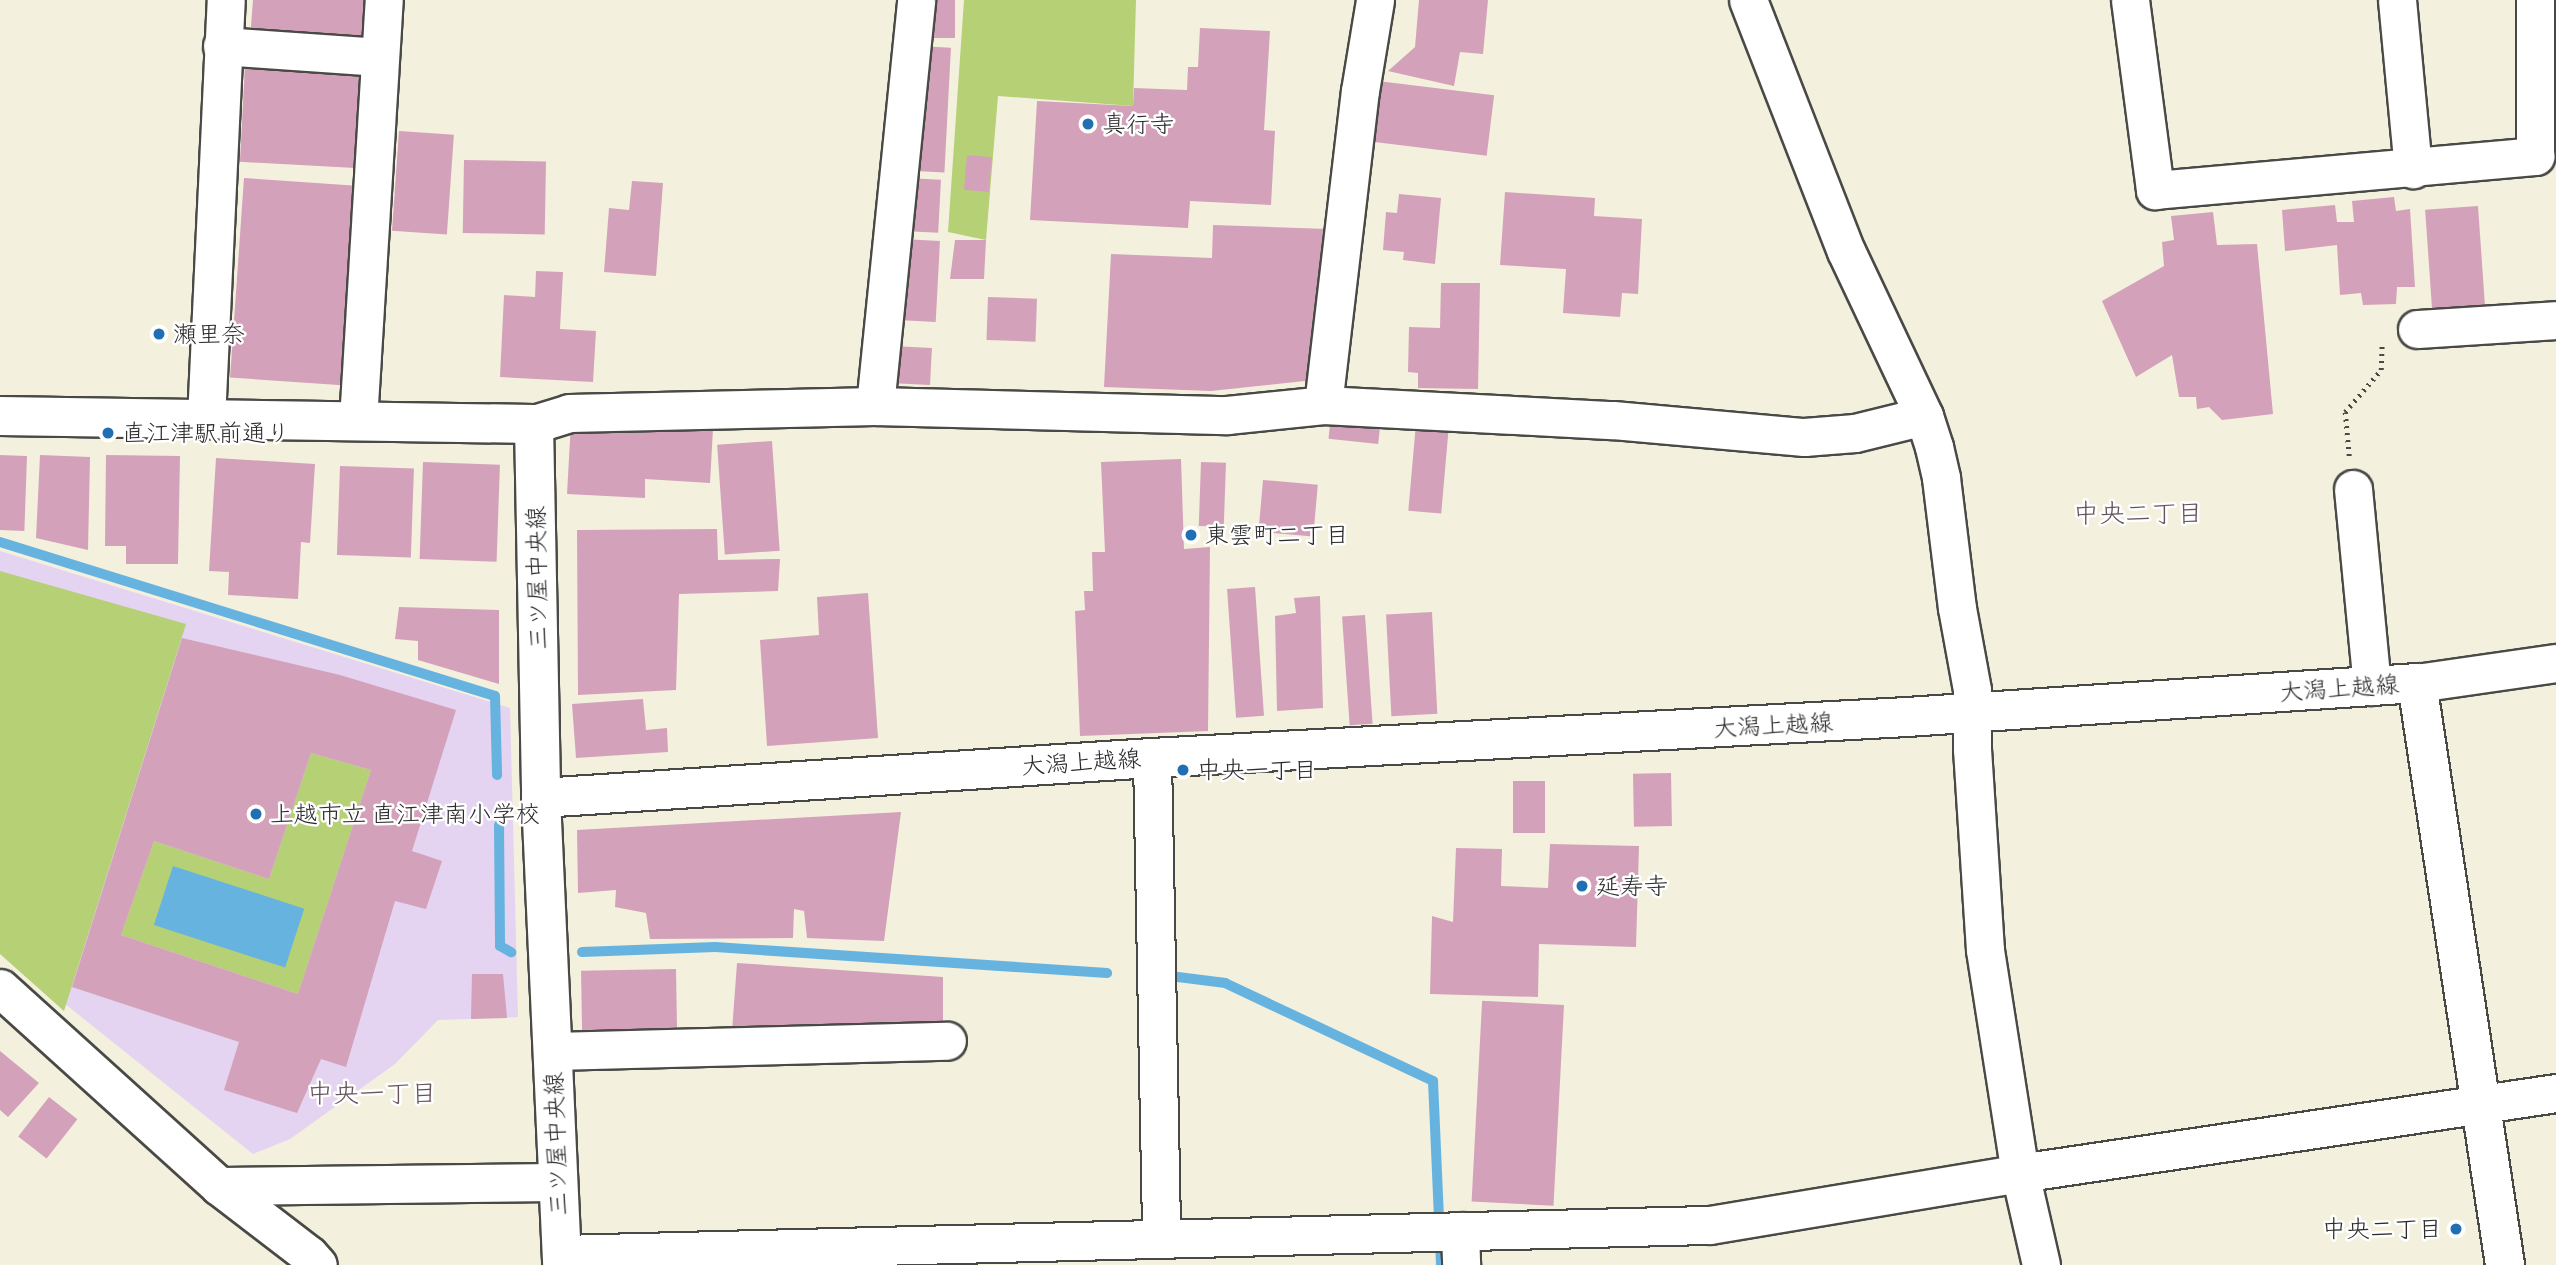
<!DOCTYPE html>
<html>
<head>
<meta charset="utf-8">
<style>
	body { margin:0 }
	#map { position:relative; width:2556px; height:1265px; overflow:hidden; background:#f3f0dd; font-family:Delius,"Klee One",sans-serif }
	div>[style] { position:absolute }
	.built>* { inset:0; background:#e4d3f1 }
	.green>* { inset:0; background:#b6d076 }
	.water>* { inset:0; background:#67b3e0; transform-origin:0 0 }
	.stream>* { height:10px; margin:-5px; padding:0 5px; transform-origin:5px; border-radius:5px; background:#67b3e0 }
	.building>* { inset:0; background:#d4a1ba; transform-origin:0 0 }
	.path>* { height:4.5px; margin-top:-2.25px; transform-origin:0; background:repeating-linear-gradient(90deg,#494946 0 2px,transparent 0 7px) }
	.roads { filter:drop-shadow(2px 0 #494946) drop-shadow(-2px 0 #494946) drop-shadow(0 2px #494946) drop-shadow(0 -2px #494946) }
	.minor>* { height:37px; margin:-18.5px; padding:0 18.5px; transform-origin:18.5px; border-radius:18.5px; background:#fff }
	.major>* { height:38px; margin:-19px; padding:0 19px; transform-origin:19px; border-radius:19px; background:#fff }
	.dots>* { width:19px; height:19px; translate:-50% -50%; box-sizing:border-box; border:4px solid #fff; border-radius:50% }
	span { translate:-50% -50%; white-space:nowrap; text-align:center; line-height:1.15; -webkit-text-stroke:5px #fff; paint-order:stroke }
	.poi-label { font-size:24px; color:#2b2b2b }
	.left { translate:0 -50%; text-align:left }
	.right { translate:-100% -50%; text-align:right }
	.street-label { font-size:24px; color:#2b2b2b }
	.neighbourhood-label { font-size:26px; color:#66545d }
</style>
</head>
<body>
<div id="map">
	<div class="built">
		<i style="clip-path:polygon(0 551px,510px 708px,518px 1017px,438px 1020px,395px 1064px,290px 1139px,253px 1154px,0 952px)"></i>
	</div>
	<div class="green">
		<i style="clip-path:polygon(964px 0,1136px 0,1133px 106px,998px 96px,986px 240px,948px 232px)"></i>
		<i style="clip-path:polygon(0 571px,186px 624px,64px 1011px,0 954px)"></i>
		<i style="clip-path:polygon(311px 753px,371px 770px,298px 994px,121px 935px,154px 841px,269px 879px)"></i>
	</div>
	<div class="water">
		<i style="left:173px;top:866px;width:138px;height:62px;rotate:18deg"></i>
	</div>
	<div class="stream">
		<i style="left:0;top:542px;width:518px;rotate:17.28deg"></i>
		<i style="left:495px;top:696px;width:79px;rotate:88.5deg"></i>
		<i style="left:499px;top:825px;width:121px;rotate:89.5deg"></i>
		<i style="left:500px;top:946px;width:13px;rotate:29deg"></i>
		<i style="left:582px;top:952px;width:133px;rotate:-2.2deg"></i>
		<i style="left:715px;top:947px;width:393px;rotate:3.8deg"></i>
		<i style="left:1162px;top:975px;width:64px;rotate:7.2deg"></i>
		<i style="left:1225px;top:983px;width:230px;rotate:25.2deg"></i>
		<i style="left:1433px;top:1081px;width:184px;rotate:87.5deg"></i>
	</div>
	<div class="building">
		<i style="clip-path:polygon(253px 0,368px 0,365px 46px,250px 39px)"></i>
		<i style="left:922px;top:0;width:33px;height:38px"></i>
		<i style="clip-path:polygon(1419px 0,1488px 0,1483px 54px,1460px 52px,1454px 86px,1388px 71px,1415px 47px)"></i>
		<i style="clip-path:polygon(1200px 28px,1270px 31px,1264px 130px,1275px 131px,1271px 205px,1190px 201px,1188px 228px,1030px 220px,1037px 101px,1133px 106px,1134px 88px,1187px 90px,1188px 67px,1198px 67px)"></i>
		<i style="left:917px;top:46px;width:34px;height:125px;rotate:3deg"></i>
		<i style="left:245px;top:65px;width:120px;height:97px;rotate:3deg"></i>
		<i style="left:1378px;top:81px;width:117px;height:61px;rotate:7deg"></i>
		<i style="left:399px;top:131px;width:55px;height:100px;rotate:4deg"></i>
		<i style="left:967px;top:155px;width:25px;height:35px;rotate:5deg"></i>
		<i style="left:464px;top:160px;width:82px;height:73px;rotate:1deg"></i>
		<i style="left:244px;top:178px;width:116px;height:200px;rotate:4deg"></i>
		<i style="left:906px;top:178px;width:35px;height:53px;rotate:3deg"></i>
		<i style="clip-path:polygon(632px 181px,663px 183px,656px 276px,604px 272px,609px 208px,629px 210px)"></i>
		<i style="clip-path:polygon(1505px 192px,1595px 198px,1594px 216px,1642px 219px,1638px 294px,1622px 293px,1620px 317px,1563px 313px,1566px 269px,1500px 265px)"></i>
		<i style="clip-path:polygon(1399px 194px,1441px 198px,1435px 264px,1403px 260px,1404px 252px,1383px 250px,1386px 212px,1397px 213px)"></i>
		<i style="clip-path:polygon(2394px 197px,2396px 211px,2410px 209px,2415px 287px,2397px 287px,2396px 304px,2363px 305px,2361px 293px,2340px 295px,2337px 245px,2285px 251px,2282px 210px,2335px 205px,2337px 222px,2354px 222px,2352px 201px)"></i>
		<i style="left:2478px;top:206px;width:99px;height:53px;rotate:86deg"></i>
		<i style="clip-path:polygon(2213px 212px,2217px 245px,2257px 244px,2273px 414px,2222px 420px,2209px 407px,2197px 409px,2196px 397px,2179px 397px,2172px 355px,2136px 377px,2102px 301px,2164px 266px,2162px 242px,2174px 240px,2171px 216px)"></i>
		<i style="clip-path:polygon(1213px 225px,1327px 229px,1314px 380px,1211px 391px,1104px 387px,1111px 254px,1212px 258px)"></i>
		<i style="left:902px;top:239px;width:38px;height:81px;rotate:3deg"></i>
		<i style="clip-path:polygon(955px 240px,986px 240px,984px 279px,950px 279px)"></i>
		<i style="clip-path:polygon(536px 271px,563px 272px,560px 329px,596px 331px,593px 382px,500px 377px,504px 295px,535px 297px)"></i>
		<i style="clip-path:polygon(1441px 283px,1480px 283px,1478px 389px,1418px 388px,1418px 373px,1408px 372px,1409px 327px,1440px 328px)"></i>
		<i style="left:988px;top:297px;width:49px;height:43px;rotate:2deg"></i>
		<i style="left:892px;top:346px;width:40px;height:37px;rotate:3deg"></i>
		<i style="left:1331px;top:415px;width:50px;height:24px;rotate:6deg"></i>
		<i style="clip-path:polygon(571px 422px,713px 429px,710px 483px,645px 479px,645px 498px,567px 494px)"></i>
		<i style="left:1416px;top:423px;width:33px;height:88px;rotate:5deg"></i>
		<i style="left:772px;top:441px;width:110px;height:55px;rotate:86deg"></i>
		<i style="left:0;top:455px;width:27px;height:75px;rotate:2deg"></i>
		<i style="clip-path:polygon(40px 455px,90px 457px,88px 550px,36px 538px)"></i>
		<i style="clip-path:polygon(106px 455px,180px 456px,178px 564px,126px 564px,126px 546px,105px 546px)"></i>
		<i style="clip-path:polygon(216px 458px,315px 464px,310px 543px,301px 542px,298px 599px,228px 595px,229px 572px,209px 571px)"></i>
		<i style="clip-path:polygon(1181px 459px,1184px 549px,1210px 547px,1208px 731px,1080px 736px,1075px 611px,1085px 610px,1084px 591px,1093px 591px,1092px 552px,1105px 552px,1101px 462px)"></i>
		<i style="left:423px;top:462px;width:77px;height:97px;rotate:2deg"></i>
		<i style="left:1201px;top:462px;width:25px;height:64px;rotate:2deg"></i>
		<i style="left:340px;top:466px;width:74px;height:89px;rotate:2deg"></i>
		<i style="left:1263px;top:480px;width:55px;height:52px;rotate:5deg"></i>
		<i style="clip-path:polygon(717px 529px,718px 560px,780px 559px,778px 591px,679px 594px,676px 690px,578px 695px,577px 530px)"></i>
		<i style="left:1255px;top:587px;width:129px;height:28px;rotate:86deg"></i>
		<i style="clip-path:polygon(868px 593px,878px 738px,767px 746px,760px 640px,819px 635px,817px 597px)"></i>
		<i style="clip-path:polygon(1320px 596px,1323px 708px,1277px 711px,1275px 616px,1296px 613px,1294px 598px)"></i>
		<i style="clip-path:polygon(399px 607px,499px 610px,499px 684px,418px 660px,418px 641px,395px 639px)"></i>
		<i style="left:1432px;top:612px;width:102px;height:46px;rotate:87deg"></i>
		<i style="left:1365px;top:615px;width:109px;height:23px;rotate:86deg"></i>
		<i style="clip-path:polygon(evenodd,182px 638px,340px 675px,456px 710px,412px 851px,442px 861px,426px 909px,395px 901px,346px 1067px,321px 1059px,297px 1113px,224px 1090px,239px 1042px,72px 987px,182px 638px,311px 753px,371px 770px,298px 994px,121px 935px,154px 841px,269px 879px,311px 753px)"></i>
		<i style="clip-path:polygon(643px 699px,646px 730px,667px 728px,668px 752px,576px 758px,572px 704px)"></i>
		<i style="left:1671px;top:773px;width:53px;height:38px;rotate:89deg"></i>
		<i style="left:1513px;top:781px;width:32px;height:52px"></i>
		<i style="clip-path:polygon(901px 812px,884px 941px,807px 938px,804px 911px,794px 909px,793px 938px,650px 939px,646px 913px,615px 907px,616px 890px,578px 893px,577px 830px)"></i>
		<i style="clip-path:polygon(1550px 844px,1639px 846px,1636px 947px,1539px 944px,1538px 997px,1430px 994px,1432px 916px,1453px 922px,1456px 848px,1502px 849px,1501px 886px,1548px 888px)"></i>
		<i style="clip-path:polygon(737px 963px,943px 977px,943px 1026px,732px 1031px)"></i>
		<i style="left:676px;top:969px;width:66px;height:95px;rotate:89deg"></i>
		<i style="clip-path:polygon(472px 974px,503px 974px,507px 1018px,471px 1019px)"></i>
		<i style="left:1564px;top:1005px;width:201px;height:82px;rotate:93deg"></i>
		<i style="clip-path:polygon(0 1051px,39px 1083px,8px 1117px,0 1110px)"></i>
		<i style="left:49px;top:1097px;width:36px;height:50px;rotate:38deg"></i>
	</div>
	<div class="path">
		<i style="left:2349px;top:456px;width:44px;rotate:-95.2deg"></i>
		<i style="left:2345px;top:412px;width:55px;rotate:-49.4deg"></i>
		<i style="left:2381px;top:370px;width:28px;rotate:-88deg"></i>
	</div>
	<div class="roads">
		<div class="minor">
			<i style="left:1748px;top:0;width:269px;rotate:68.7deg"></i>
			<i style="left:1846px;top:251px;width:183px;rotate:64.7deg"></i>
			<i style="left:1924px;top:416px;width:33px;rotate:72deg"></i>
			<i style="left:1934px;top:447px;width:32px;rotate:77deg"></i>
			<i style="left:1941px;top:478px;width:131px;rotate:83deg"></i>
			<i style="left:1957px;top:608px;width:83px;rotate:79.6deg"></i>
			<i style="left:1972px;top:690px;width:59px;rotate:90deg"></i>
			<i style="left:1972px;top:749px;width:201px;rotate:86.3deg"></i>
			<i style="left:1985px;top:950px;width:226px;rotate:81.1deg"></i>
			<i style="left:2020px;top:1173px;width:94px;rotate:77.1deg"></i>
			<i style="left:2130px;top:0;width:192px;rotate:82.5deg"></i>
			<i style="left:2155px;top:190px;width:382px;rotate:-5.1deg"></i>
			<i style="left:2535px;top:156px;width:156px;rotate:-90deg"></i>
			<i style="left:2397px;top:0;width:170px;rotate:84.6deg"></i>
			<i style="left:222px;top:46px;width:158px;rotate:4deg"></i>
			<i style="left:2417px;top:329px;width:139px;rotate:-3.7deg"></i>
			<i style="left:1323px;top:405px;width:316px;rotate:-83.3deg"></i>
			<i style="left:1360px;top:91px;width:92px;rotate:-80.6deg"></i>
			<i style="left:875px;top:406px;width:408px;rotate:-84.2deg"></i>
			<i style="left:206px;top:419px;width:419px;rotate:-87.3deg"></i>
			<i style="left:358px;top:421px;width:422px;rotate:-86.5deg"></i>
			<i style="left:534px;top:424px;width:37px;rotate:-17deg"></i>
			<i style="left:569px;top:413px;width:306px;rotate:-1.3deg"></i>
			<i style="left:875px;top:406px;width:352px;rotate:1.5deg"></i>
			<i style="left:1227px;top:415px;width:97px;rotate:-5.9deg"></i>
			<i style="left:1323px;top:405px;width:290px;rotate:3deg"></i>
			<i style="left:1613px;top:420px;width:192px;rotate:5.1deg"></i>
			<i style="left:1804px;top:437px;width:51px;rotate:-4.5deg"></i>
			<i style="left:1855px;top:433px;width:71px;rotate:-13.8deg"></i>
			<i style="left:2353px;top:489px;width:198px;rotate:84.5deg"></i>
			<i style="left:2417px;top:683px;width:140px;rotate:-8.2deg"></i>
			<i style="left:1152px;top:758px;width:481px;rotate:88.9deg"></i>
			<i style="left:0;top:988px;width:295px;rotate:42.1deg"></i>
			<i style="left:219px;top:1186px;width:113px;rotate:37.5deg"></i>
			<i style="left:309px;top:1255px;width:13px;rotate:48deg"></i>
			<i style="left:553px;top:1051px;width:394px;rotate:-1.5deg"></i>
			<i style="left:219px;top:1186px;width:337px;rotate:-0.7deg"></i>
			<i style="left:1460px;top:1231px;width:34px;rotate:88deg"></i>
			<i style="left:561px;top:1254px;width:1149px;rotate:-1.45deg"></i>
			<i style="left:1710px;top:1225px;width:314px;rotate:-9.5deg"></i>
			<i style="left:2020px;top:1173px;width:542px;rotate:-8.49deg"></i>
		</div>
		<div class="major">
			<i style="left:0;top:416px;width:534px;rotate:0.86deg"></i>
			<i style="left:534px;top:424px;width:374px;rotate:88.9deg"></i>
			<i style="left:541px;top:798px;width:467px;rotate:87.4deg"></i>
			<i style="left:541px;top:798px;width:612px;rotate:-3.75deg"></i>
			<i style="left:1152px;top:758px;width:756px;rotate:-3.11deg"></i>
			<i style="left:1907px;top:717px;width:511px;rotate:-3.81deg"></i>
			<i style="left:2417px;top:683px;width:589px;rotate:81.4deg"></i>
		</div>
	</div>
	<div class="dots">
		<i style="left:1088px;top:124px;background:#1f6fb2"></i>
		<i style="left:159px;top:334px;background:#1f6fb2"></i>
		<i style="left:108px;top:433px;background:#1f6fb2"></i>
		<i style="left:1191px;top:535px;background:#1f6fb2"></i>
		<i style="left:1183px;top:770px;background:#1f6fb2"></i>
		<i style="left:256px;top:814px;background:#1f6fb2"></i>
		<i style="left:1582px;top:886px;background:#1f6fb2"></i>
		<i style="left:2456px;top:1229px;background:#1f6fb2"></i>
	</div>
	<div class="poi-label">
		<span class="left" style="left:1102px;top:124px">真行寺</span>
		<span class="left" style="left:173px;top:334px">瀬里奈</span>
		<span class="left" style="left:122px;top:433px">直江津駅前通り</span>
		<span class="left" style="left:1205px;top:535px">東雲町二丁目</span>
		<span class="left" style="left:1197px;top:770px">中央一丁目</span>
		<span class="left" style="left:270px;top:814px">上越市立 直江津南小学校</span>
		<span class="left" style="left:1596px;top:886px">延寿寺</span>
		<span class="right" style="left:2442px;top:1229px">中央二丁目</span>
	</div>
	<div class="street-label">
		<span style="left:537px;top:578px;rotate:-91deg">三ツ屋中央線</span>
		<span style="left:2339px;top:688px;rotate:-4deg">大潟上越線</span>
		<span style="left:1773px;top:725px;rotate:-3deg">大潟上越線</span>
		<span style="left:1081px;top:762px;rotate:-4deg">大潟上越線</span>
		<span style="left:556px;top:1144px;rotate:-92deg">三ツ屋中央線</span>
	</div>
	<div class="neighbourhood-label">
		<span style="left:2138px;top:513px">中央二丁目</span>
		<span style="left:372px;top:1093px">中央一丁目</span>
	</div>
</div>
</body>
</html>
